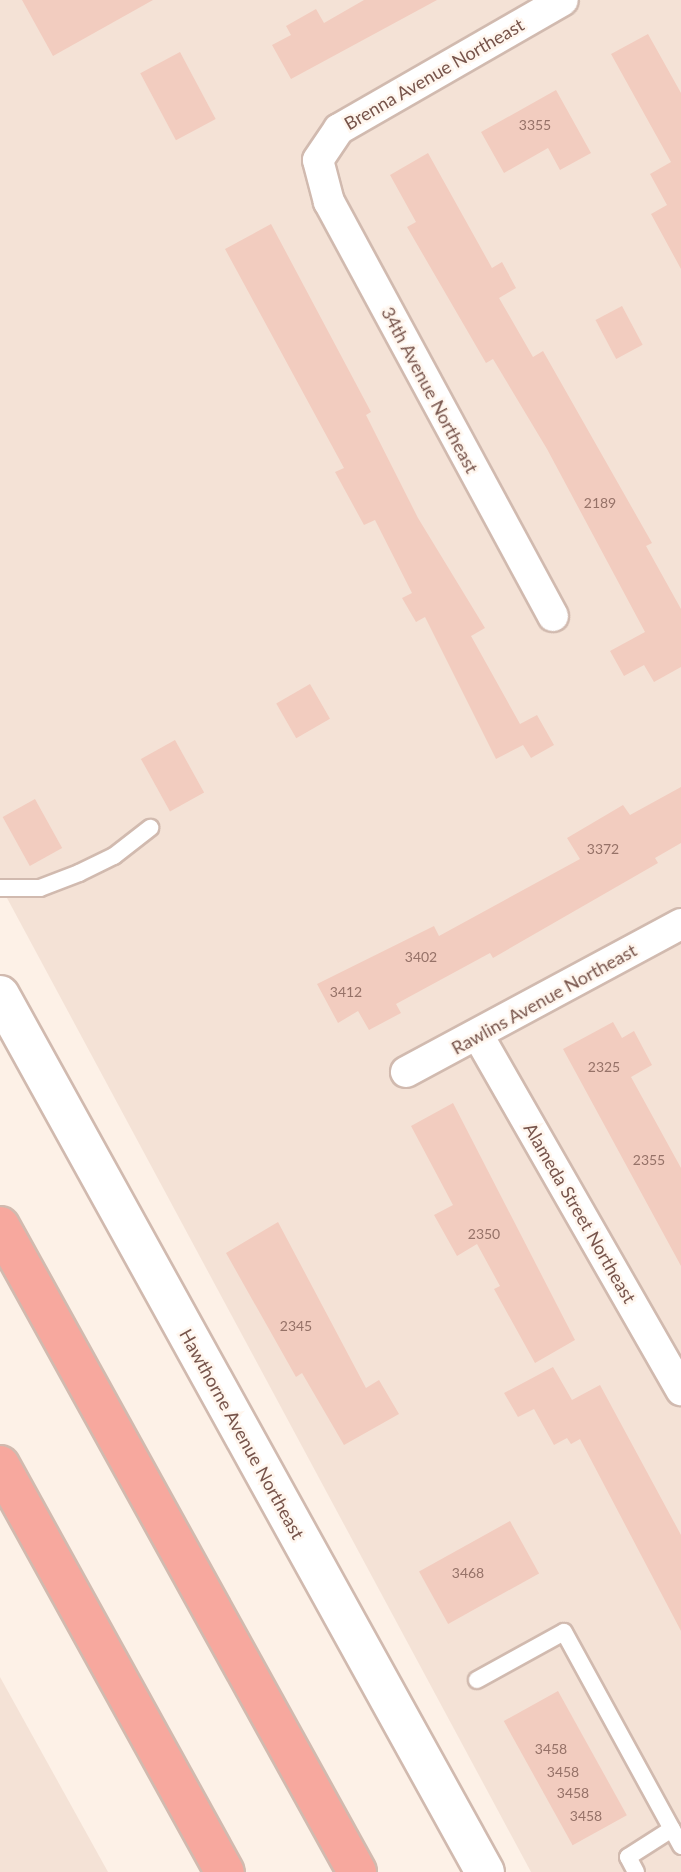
<!DOCTYPE html>
<html>
<head>
<meta charset="utf-8">
<style>
	body { margin:0 }
	#map { position:relative; width:681px; height:1872px; overflow:hidden; background:#fdf1e7; font-family:Lato,sans-serif }
	div>[style] { position:absolute }
	.residential>* { inset:0; background:#f4e2d6 }
	.building>* { inset:0; background:#f2ccbf; transform-origin:0 0 }
	.roads { filter:drop-shadow(2px 0 #d1baaf) drop-shadow(-2px 0 #d1baaf) drop-shadow(0 2px #d1baaf) drop-shadow(0 -2px #d1baaf) }
	.lane>* { height:16px; margin:-8px; padding:0 8px; transform-origin:8px; border-radius:8px; background:#fff }
	.street>* { height:30px; margin:-15px; padding:0 15px; transform-origin:15px; border-radius:15px; background:#fff }
	.secondary>* { height:38px; margin:-19px; padding:0 19px; transform-origin:19px; border-radius:19px; background:#fff }
	.highway>* { height:38px; margin:-19px; padding:0 19px; transform-origin:19px; border-radius:19px; background:#f7a89e }
	span { translate:-50% -50%; white-space:nowrap; text-align:center; line-height:1.15; -webkit-text-stroke:5px #fff6ee; paint-order:stroke }
	.number-label { font-size:14px; color:#967268 }
	.number-label span { -webkit-text-stroke-width:0 }
	.street-label { font-size:18px; color:#77544b }
</style>
</head>
<body>
<div id="map">
	<div class="residential">
		<i style="clip-path:polygon(0 0,681px 0,681px 1872px,531px 1872px,0 885px)"></i>
		<i style="clip-path:polygon(0 1677px,108px 1872px,0 1872px)"></i>
	</div>
	<div class="building">
		<i style="clip-path:polygon(22px 0,153px 0,53px 56px)"></i>
		<i style="clip-path:polygon(364px 0,437px 0,291px 79px,272px 45px,291px 35px,286px 26px,316px 9px,324px 23px)"></i>
		<i style="clip-path:polygon(648px 34px,681px 93px,681px 269px,651px 214px,667px 205px,650px 174px,671px 162px,611px 54px)"></i>
		<i style="left:180px;top:52px;width:76px;height:45px;rotate:62deg"></i>
		<i style="clip-path:polygon(556px 90px,591px 153px,560px 170px,548px 148px,504px 173px,481px 132px)"></i>
		<i style="clip-path:polygon(428px 153px,492px 268px,502px 262px,516px 288px,499px 298px,533px 357px,543px 351px,652px 543px,646px 546px,681px 609px,681px 667px,654px 682px,644px 665px,624px 676px,610px 651px,645px 632px,547px 449px,493px 359px,486px 363px,407px 227px,416px 222px,390px 175px)"></i>
		<i style="clip-path:polygon(271px 224px,371px 412px,366px 415px,418px 518px,485px 628px,471px 636px,520px 724px,537px 715px,554px 745px,531px 758px,523px 745px,496px 759px,425px 617px,416px 622px,402px 598px,412px 593px,375px 520px,364px 525px,335px 472px,344px 468px,225px 249px)"></i>
		<i style="left:622px;top:306px;width:44px;height:30px;rotate:62deg"></i>
		<i style="left:310px;top:684px;width:40px;height:39px;rotate:60deg"></i>
		<i style="left:175px;top:740px;width:60px;height:39px;rotate:61deg"></i>
		<i style="clip-path:polygon(681px 787px,681px 843px,655px 858px,658px 863px,493px 958px,490px 953px,396px 1004px,401px 1013px,369px 1030px,358px 1011px,338px 1023px,317px 984px,434px 926px,439px 936px,580px 859px,567px 838px,623px 805px,630px 815px)"></i>
		<i style="left:35px;top:799px;width:56px;height:37px;rotate:61deg"></i>
		<i style="clip-path:polygon(613px 1022px,622px 1038px,634px 1031px,652px 1065px,631px 1077px,681px 1168px,681px 1266px,563px 1049px)"></i>
		<i style="clip-path:polygon(453px 1103px,575px 1340px,535px 1363px,494px 1289px,500px 1286px,477px 1244px,457px 1256px,434px 1215px,453px 1205px,411px 1126px)"></i>
		<i style="clip-path:polygon(278px 1222px,366px 1388px,379px 1380px,399px 1414px,344px 1445px,302px 1373px,296px 1377px,226px 1253px)"></i>
		<i style="clip-path:polygon(553px 1367px,572px 1400px,600px 1385px,681px 1535px,681px 1631px,580px 1439px,571px 1444px,567px 1438px,554px 1445px,534px 1409px,518px 1417px,504px 1393px)"></i>
		<i style="left:510px;top:1521px;width:60px;height:104px;rotate:61deg"></i>
		<i style="left:558px;top:1691px;width:142px;height:62px;rotate:61deg"></i>
	</div>
	<div class="roads">
		<div class="lane">
			<i style="left:0;top:888px;width:40px"></i>
			<i style="left:40px;top:888px;width:42px;rotate:-21deg"></i>
			<i style="left:79px;top:873px;width:39px;rotate:-26deg"></i>
			<i style="left:114px;top:856px;width:46px;rotate:-37.9deg"></i>
			<i style="left:477px;top:1680px;width:99px;rotate:-28.9deg"></i>
			<i style="left:564px;top:1632px;width:244px;rotate:61.3deg"></i>
			<i style="left:636px;top:1872px;width:17px;rotate:-118deg"></i>
			<i style="left:628px;top:1857px;width:52px;rotate:-32.5deg"></i>
		</div>
		<div class="street">
			<i style="left:553px;top:616px;width:471px;rotate:-118.4deg"></i>
			<i style="left:329px;top:202px;width:43px;rotate:-104.7deg"></i>
			<i style="left:318px;top:160px;width:37px;rotate:-56deg"></i>
			<i style="left:339px;top:129px;width:258px;rotate:-29.9deg"></i>
			<i style="left:479px;top:1037px;width:407px;rotate:60.2deg"></i>
			<i style="left:406px;top:1072px;width:312px;rotate:-28.3deg"></i>
		</div>
		<div class="secondary">
			<i style="left:0;top:995px;width:1002px;rotate:61.06deg"></i>
		</div>
		<div class="highway">
			<i style="left:0;top:1226px;width:738px;rotate:61.07deg"></i>
			<i style="left:0;top:1465px;width:465px;rotate:61.1deg"></i>
		</div>
	</div>
	<div class="number-label">
		<span style="left:535px;top:125px">3355</span>
		<span style="left:600px;top:503px">2189</span>
		<span style="left:603px;top:849px">3372</span>
		<span style="left:421px;top:957px">3402</span>
		<span style="left:346px;top:992px">3412</span>
		<span style="left:604px;top:1067px">2325</span>
		<span style="left:649px;top:1160px">2355</span>
		<span style="left:484px;top:1234px">2350</span>
		<span style="left:296px;top:1326px">2345</span>
		<span style="left:468px;top:1573px">3468</span>
		<span style="left:551px;top:1749px">3458</span>
		<span style="left:563px;top:1772px">3458</span>
		<span style="left:573px;top:1793px">3458</span>
		<span style="left:586px;top:1816px">3458</span>
	</div>
	<div class="street-label">
		<span style="left:434px;top:74px;rotate:-30deg">Brenna Avenue Northeast</span>
		<span style="left:430px;top:390px;rotate:62deg">34th Avenue Northeast</span>
		<span style="left:544px;top:999px;rotate:-29deg">Rawlins Avenue Northeast</span>
		<span style="left:580px;top:1213px;rotate:60deg">Alameda Street Northeast</span>
		<span style="left:242px;top:1434px;rotate:61deg">Hawthorne Avenue Northeast</span>
	</div>
</div>
</body>
</html>
